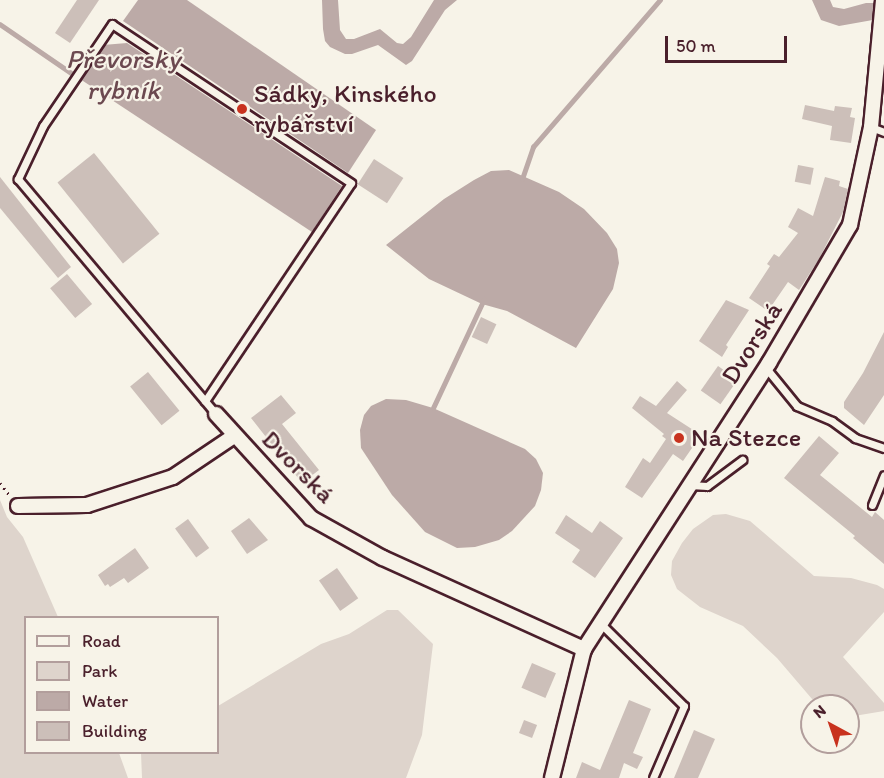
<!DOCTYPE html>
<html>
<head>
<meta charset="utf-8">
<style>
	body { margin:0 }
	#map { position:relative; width:884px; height:778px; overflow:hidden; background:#f7f3e8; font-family:Itim,sans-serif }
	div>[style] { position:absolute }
	.green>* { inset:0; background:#ded4cc }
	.water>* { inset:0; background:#bcaaa7 }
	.stream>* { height:4.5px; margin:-2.25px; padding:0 2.25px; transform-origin:2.25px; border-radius:2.25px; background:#bcaaa7 }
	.building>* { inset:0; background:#ccbfb9; transform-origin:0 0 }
	.path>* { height:3px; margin-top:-1.5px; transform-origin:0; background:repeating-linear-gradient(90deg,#4a1f2b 0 1.5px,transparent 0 6px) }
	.roads { filter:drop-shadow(2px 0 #4a1f2b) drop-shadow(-2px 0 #4a1f2b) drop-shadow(0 2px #4a1f2b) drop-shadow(0 -2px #4a1f2b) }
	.lane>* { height:7px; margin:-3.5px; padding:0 3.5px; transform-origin:3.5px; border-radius:3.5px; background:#f7f3e8 }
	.street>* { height:14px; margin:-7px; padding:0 7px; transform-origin:7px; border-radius:7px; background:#f7f3e8 }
	.dots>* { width:16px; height:16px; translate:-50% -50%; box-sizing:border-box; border:3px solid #f7f3e8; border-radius:50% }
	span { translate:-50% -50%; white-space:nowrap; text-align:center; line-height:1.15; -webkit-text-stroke:4.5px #f7f3e8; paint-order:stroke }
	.poi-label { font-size:26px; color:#4a1f2b }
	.left { translate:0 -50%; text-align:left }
	.street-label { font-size:26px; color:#4a1f2b }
	.water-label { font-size:27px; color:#6c4950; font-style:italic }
	.legend { position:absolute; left:24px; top:616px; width:195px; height:138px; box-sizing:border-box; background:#f7f3e8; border:2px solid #b29e9c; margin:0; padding:8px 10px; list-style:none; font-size:18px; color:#4a1f2b }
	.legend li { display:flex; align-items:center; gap:12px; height:30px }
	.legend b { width:30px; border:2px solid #b29e9c }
	.north { position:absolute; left:800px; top:694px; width:60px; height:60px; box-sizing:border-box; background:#f7f3e8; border:2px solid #b29e9c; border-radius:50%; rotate:320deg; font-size:16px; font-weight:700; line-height:24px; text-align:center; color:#4a1f2b }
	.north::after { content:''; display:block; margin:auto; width:21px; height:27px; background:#c8321e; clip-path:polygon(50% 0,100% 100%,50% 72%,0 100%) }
	.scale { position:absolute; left:665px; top:36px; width:122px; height:27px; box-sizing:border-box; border:3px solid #4a1f2b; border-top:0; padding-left:8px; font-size:18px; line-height:21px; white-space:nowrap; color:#4a1f2b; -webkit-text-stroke:4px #f7f3e8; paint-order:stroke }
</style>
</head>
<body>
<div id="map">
	<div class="green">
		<i style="clip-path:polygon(0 500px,7px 517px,23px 537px,58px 617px,26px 618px,26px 752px,119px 753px,128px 778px,0 778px)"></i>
		<i style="clip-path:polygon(726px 514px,750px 521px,814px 576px,851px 578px,877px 585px,884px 589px,884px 612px,843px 657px,884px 703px,884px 711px,848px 717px,848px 706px,818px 706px,777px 658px,743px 626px,700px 607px,677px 589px,671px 575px,672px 561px,682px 543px,693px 529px,713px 515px)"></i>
		<i style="clip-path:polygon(387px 610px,398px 610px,433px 644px,422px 735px,406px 778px,142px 778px,141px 753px,218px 752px,218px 706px,321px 644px,349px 634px)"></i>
	</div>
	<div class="water">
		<i style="clip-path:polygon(138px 0,187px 0,376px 130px,348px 173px,123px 21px)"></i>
		<i style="clip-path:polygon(322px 0,338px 0,340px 30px,346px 39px,354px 39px,380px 29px,397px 43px,403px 44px,411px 37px,434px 0,457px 0,445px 10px,412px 61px,406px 65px,378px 45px,352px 54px,345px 54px,330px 47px,325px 41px,323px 29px)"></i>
		<i style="clip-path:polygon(812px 0,830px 0,833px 7px,844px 9px,866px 3px,884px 3px,884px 18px,839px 26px,821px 20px)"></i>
		<i style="clip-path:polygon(127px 43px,342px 186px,312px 232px,80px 79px,103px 45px)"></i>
		<i style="clip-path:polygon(509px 170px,559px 192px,584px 209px,607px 233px,617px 249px,619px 263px,613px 289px,576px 348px,507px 311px,482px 304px,429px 279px,386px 245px,444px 199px,474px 180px,491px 171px)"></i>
		<i style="clip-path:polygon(386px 399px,406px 400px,433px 408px,525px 449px,536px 459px,543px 473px,541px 490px,535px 506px,512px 531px,499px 540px,475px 547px,457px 548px,425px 532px,392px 495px,361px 448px,360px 430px,364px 415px,371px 406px)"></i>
	</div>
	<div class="stream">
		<i style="left:0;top:24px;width:97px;rotate:34.5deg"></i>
		<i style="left:522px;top:179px;width:34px;rotate:-71deg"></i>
		<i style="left:533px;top:147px;width:194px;rotate:-49.2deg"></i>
		<i style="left:433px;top:408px;width:120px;rotate:-64.9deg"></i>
	</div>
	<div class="building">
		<i style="clip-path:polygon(77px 0,99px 0,70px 43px,55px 33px)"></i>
		<i style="clip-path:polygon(805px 105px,834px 111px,835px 106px,852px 108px,850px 117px,855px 118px,851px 143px,830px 140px,832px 126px,802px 119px)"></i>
		<i style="left:94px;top:153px;width:104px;height:47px;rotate:51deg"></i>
		<i style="left:374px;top:159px;width:35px;height:30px;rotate:33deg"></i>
		<i style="left:798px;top:165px;width:16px;height:17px;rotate:11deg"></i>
		<i style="clip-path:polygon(0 177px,71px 267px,58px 278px,0 208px)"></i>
		<i style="clip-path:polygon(825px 177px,840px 181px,839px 186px,848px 189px,843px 212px,819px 259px,799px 290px,788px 282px,768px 311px,749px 298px,770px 266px,767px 264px,774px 254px,779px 257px,798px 233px,788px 227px,798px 208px,813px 216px)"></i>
		<i style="left:67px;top:274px;width:39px;height:22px;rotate:50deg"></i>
		<i style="clip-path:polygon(726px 300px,749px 310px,726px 345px,728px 347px,722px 357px,699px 341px)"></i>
		<i style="left:481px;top:317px;width:17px;height:22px;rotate:25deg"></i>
		<i style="clip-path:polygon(884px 332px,884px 395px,864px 425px,844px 408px,844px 402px,863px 373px)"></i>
		<i style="left:718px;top:366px;width:24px;height:30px;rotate:35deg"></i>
		<i style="left:148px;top:372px;width:50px;height:23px;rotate:51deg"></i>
		<i style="clip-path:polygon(677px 381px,687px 390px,667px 413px,701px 435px,683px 461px,673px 454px,642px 498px,625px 487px,643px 458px,650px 463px,666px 439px,662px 436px,664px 434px,632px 408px,640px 396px,656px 406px)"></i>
		<i style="clip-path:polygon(281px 395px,296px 413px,282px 424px,319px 470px,302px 483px,251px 418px)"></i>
		<i style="clip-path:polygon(819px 436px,839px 453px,820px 475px,872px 517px,875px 512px,884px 520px,884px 564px,853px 538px,855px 536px,784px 478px)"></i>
		<i style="clip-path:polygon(566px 515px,592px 533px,600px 521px,623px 538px,595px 578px,572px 562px,580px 550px,555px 533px)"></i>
		<i style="clip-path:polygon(249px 518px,268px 540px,247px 554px,231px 531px)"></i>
		<i style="left:188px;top:519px;width:36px;height:16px;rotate:54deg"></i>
		<i style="clip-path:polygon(135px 548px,149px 568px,128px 583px,124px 578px,110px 587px,108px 584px,105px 586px,98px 575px)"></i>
		<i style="left:337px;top:568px;width:37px;height:22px;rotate:55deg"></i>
		<i style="left:532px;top:663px;width:26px;height:27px;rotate:23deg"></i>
		<i style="clip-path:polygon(629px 700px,651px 709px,633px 753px,643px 757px,637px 769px,624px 763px,619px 778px,576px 778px,582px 762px,600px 770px)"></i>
		<i style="left:524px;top:720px;width:14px;height:14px;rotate:21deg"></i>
		<i style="clip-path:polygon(694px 730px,715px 739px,698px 778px,674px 778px)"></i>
	</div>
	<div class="path">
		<i style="left:0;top:483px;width:16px;rotate:52deg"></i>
	</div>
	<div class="roads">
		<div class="lane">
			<i style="left:871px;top:127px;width:14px;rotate:21deg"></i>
			<i style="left:766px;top:368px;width:49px;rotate:50.8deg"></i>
			<i style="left:797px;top:406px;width:38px;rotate:23deg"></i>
			<i style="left:832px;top:421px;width:29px;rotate:36deg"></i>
			<i style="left:855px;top:438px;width:31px;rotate:19deg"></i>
			<i style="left:205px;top:401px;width:262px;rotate:-56.2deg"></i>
			<i style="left:351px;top:183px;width:287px;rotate:-146.4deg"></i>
			<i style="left:112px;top:24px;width:123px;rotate:124.1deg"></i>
			<i style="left:43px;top:126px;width:59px;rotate:115.3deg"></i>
			<i style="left:18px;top:179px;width:307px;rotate:49.9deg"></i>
			<i style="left:690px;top:485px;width:17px;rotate:3deg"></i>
			<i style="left:707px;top:486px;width:44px;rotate:-36.6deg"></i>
			<i style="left:872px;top:505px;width:32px;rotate:-68deg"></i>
			<i style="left:600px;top:623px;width:118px;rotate:44.7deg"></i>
			<i style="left:684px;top:706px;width:78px;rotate:113.3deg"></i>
		</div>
		<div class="street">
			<i style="left:216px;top:414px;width:141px;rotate:47.6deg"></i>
			<i style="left:311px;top:518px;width:82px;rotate:29.1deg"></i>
			<i style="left:383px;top:558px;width:221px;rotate:24.4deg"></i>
			<i style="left:18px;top:506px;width:69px;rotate:-0.8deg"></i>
			<i style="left:87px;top:505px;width:90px;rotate:-18deg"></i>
			<i style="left:173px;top:477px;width:73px;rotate:-33.9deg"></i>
			<i style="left:552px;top:778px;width:133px;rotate:-76.1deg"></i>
			<i style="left:584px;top:649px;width:341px;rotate:-57.1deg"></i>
			<i style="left:769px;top:363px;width:160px;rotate:-59.6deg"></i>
			<i style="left:850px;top:225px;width:100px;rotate:-77.9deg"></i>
			<i style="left:871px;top:127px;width:128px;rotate:-84.6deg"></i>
		</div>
	</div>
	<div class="dots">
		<i style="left:242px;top:109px;background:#c8321e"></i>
		<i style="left:679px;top:438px;background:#c8321e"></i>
	</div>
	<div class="poi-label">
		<span class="left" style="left:254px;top:109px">Sádky, Kinského<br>rybářství</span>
		<span class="left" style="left:691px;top:438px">Na Stezce</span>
	</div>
	<div class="street-label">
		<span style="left:752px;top:343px;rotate:-58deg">Dvorská</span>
		<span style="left:298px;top:467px;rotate:45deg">Dvorská</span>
	</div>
	<div class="water-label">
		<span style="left:123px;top:74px">Převorský<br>rybník</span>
	</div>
	<ul class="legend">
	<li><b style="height:8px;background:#f7f3e8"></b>Road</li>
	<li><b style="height:16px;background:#ded4cc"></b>Park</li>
	<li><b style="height:16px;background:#bcaaa7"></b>Water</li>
	<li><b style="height:16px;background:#ccbfb9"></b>Building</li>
	</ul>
	<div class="north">N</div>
	<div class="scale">50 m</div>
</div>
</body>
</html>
